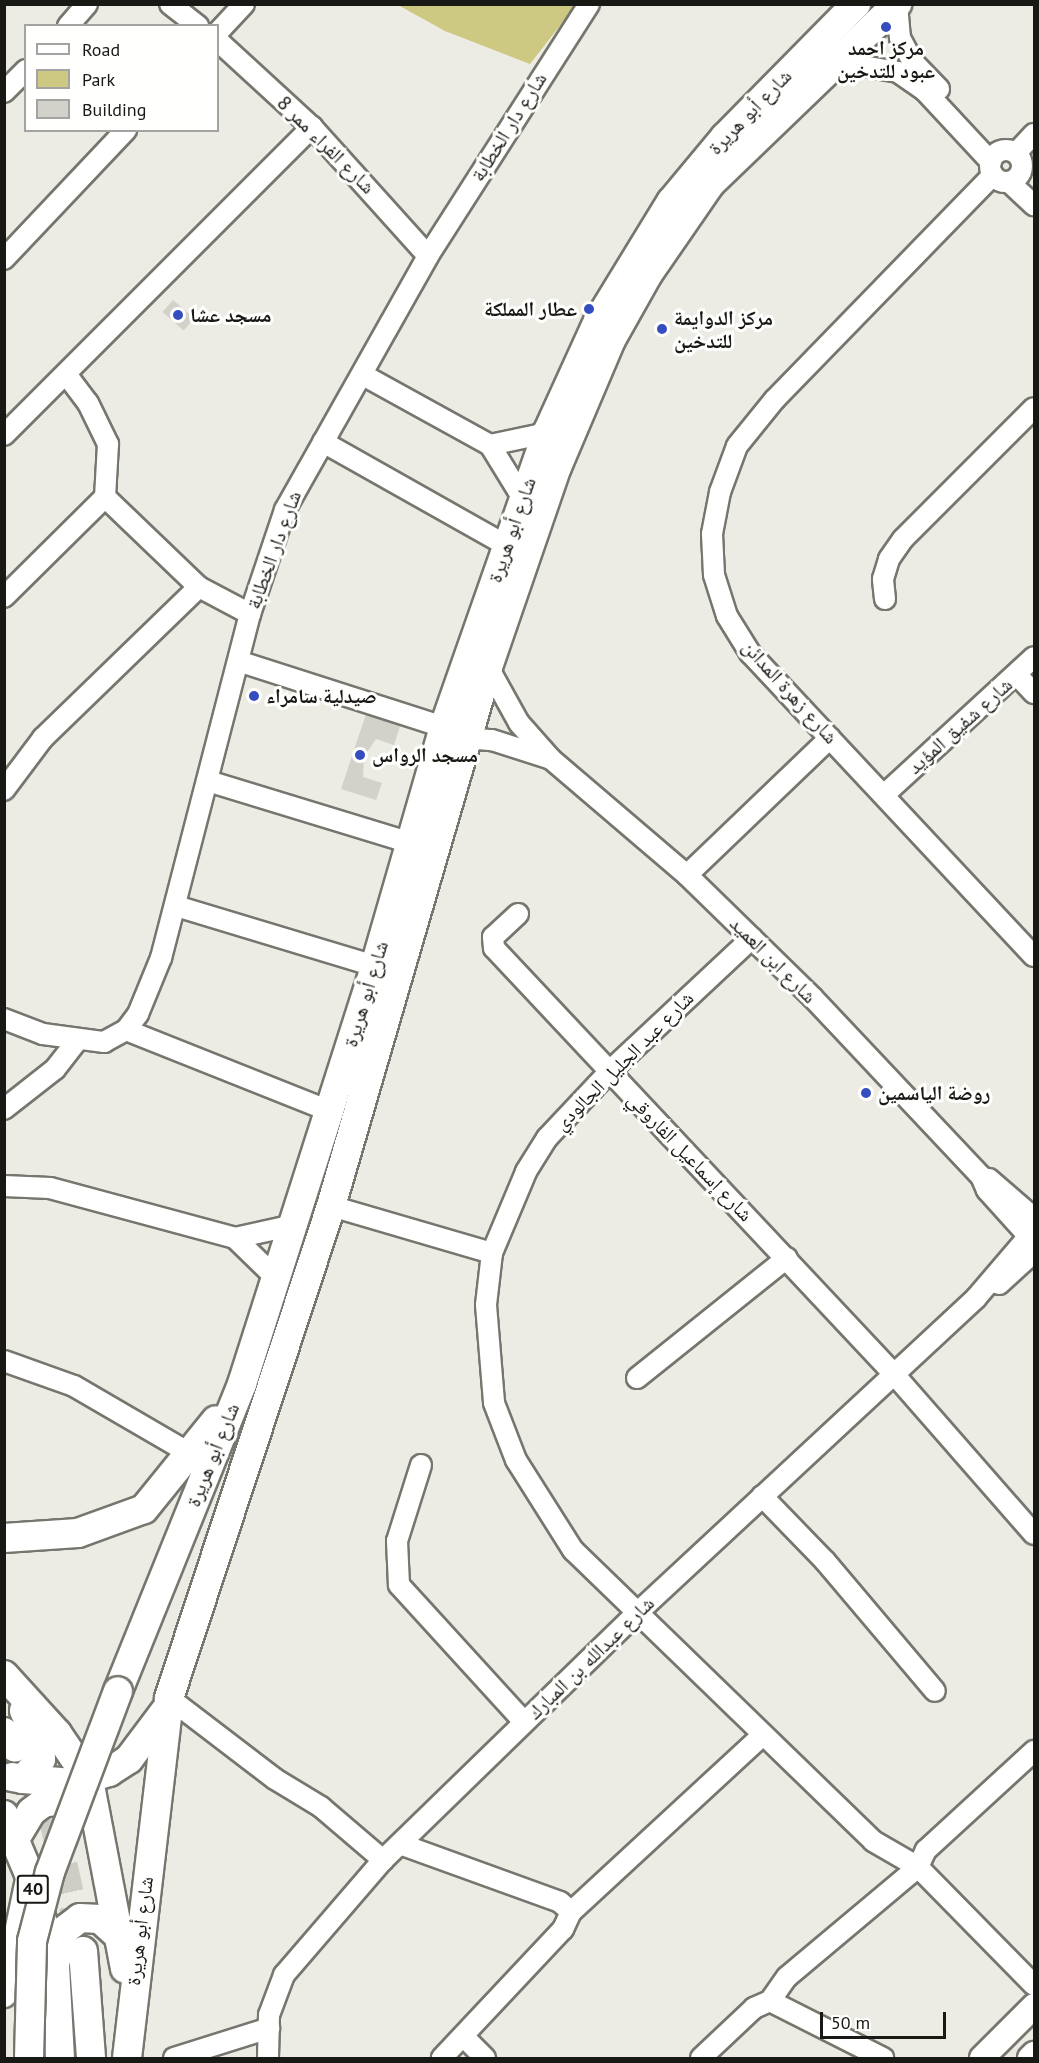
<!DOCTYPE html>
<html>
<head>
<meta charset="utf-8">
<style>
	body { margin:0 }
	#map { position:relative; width:1039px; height:2063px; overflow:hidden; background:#edece4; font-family:"PT Sans","Noto Naskh Arabic",sans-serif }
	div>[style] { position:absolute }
	.green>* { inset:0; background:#cdc882 }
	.building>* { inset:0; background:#d2d2ca; transform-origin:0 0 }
	.highway-tunnel>* { height:28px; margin-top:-14px; transform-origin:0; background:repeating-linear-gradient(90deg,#cdccc5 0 28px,transparent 0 42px) }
	.roads { filter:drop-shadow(2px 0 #76766e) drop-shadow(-2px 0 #76766e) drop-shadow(0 2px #76766e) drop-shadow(0 -2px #76766e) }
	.minor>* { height:20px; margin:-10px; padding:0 10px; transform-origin:10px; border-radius:10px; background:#fff }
	.minor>.ring { margin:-10px; padding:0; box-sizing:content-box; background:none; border:20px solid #fff; border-radius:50% }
	.major>* { height:24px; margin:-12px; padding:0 12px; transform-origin:12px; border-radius:12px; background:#fff }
	.highway>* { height:28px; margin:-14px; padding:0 14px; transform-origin:14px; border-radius:14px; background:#fff }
	.bridges { filter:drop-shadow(2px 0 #76766e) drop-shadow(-2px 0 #76766e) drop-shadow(0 2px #76766e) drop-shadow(0 -2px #76766e) }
	.highway-bridge>* { height:28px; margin:-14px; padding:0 14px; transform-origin:14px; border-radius:14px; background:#fff }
	.dots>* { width:16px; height:16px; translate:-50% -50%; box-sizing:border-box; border:3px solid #fffffe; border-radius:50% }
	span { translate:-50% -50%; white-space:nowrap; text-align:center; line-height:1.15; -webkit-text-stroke:6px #fffffe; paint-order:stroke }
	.shield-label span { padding:2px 4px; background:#fffffe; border:2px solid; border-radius:4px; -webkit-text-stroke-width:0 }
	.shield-label { font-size:18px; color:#181815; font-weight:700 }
	.poi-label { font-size:20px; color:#181815; font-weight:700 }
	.right { translate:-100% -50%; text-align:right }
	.left { translate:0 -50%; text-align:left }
	.street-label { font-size:20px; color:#181815 }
	.frame { position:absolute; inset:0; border:6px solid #181815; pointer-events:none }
	.legend { position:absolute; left:24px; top:24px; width:195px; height:108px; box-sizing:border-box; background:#fffffe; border:2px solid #a3a3a1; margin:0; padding:8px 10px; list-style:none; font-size:18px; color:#181815 }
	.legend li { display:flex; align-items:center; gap:12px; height:30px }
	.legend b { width:30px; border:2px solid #a3a3a1 }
	.scale { position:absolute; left:820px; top:2012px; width:126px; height:27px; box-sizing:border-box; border:3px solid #181815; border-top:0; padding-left:8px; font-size:18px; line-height:21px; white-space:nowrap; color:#181815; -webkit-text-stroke:4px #fffffe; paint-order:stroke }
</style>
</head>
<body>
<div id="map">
	<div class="green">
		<i style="clip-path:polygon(398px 5px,576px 5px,530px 64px,445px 31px)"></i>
	</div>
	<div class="building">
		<i style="left:173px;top:300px;width:28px;height:16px;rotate:41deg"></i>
		<i style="clip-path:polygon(366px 714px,400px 726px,394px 745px,376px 739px,364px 757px,363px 777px,382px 783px,376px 800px,341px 789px)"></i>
	</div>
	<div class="highway-tunnel">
		<i style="left:33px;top:1781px;width:48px;rotate:64deg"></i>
		<i style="left:54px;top:1824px;width:130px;rotate:77.1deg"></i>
	</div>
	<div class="roads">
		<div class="minor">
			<i style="left:170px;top:4px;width:36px;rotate:38deg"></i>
			<i style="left:897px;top:4px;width:34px;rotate:85deg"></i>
			<i style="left:900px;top:38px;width:26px;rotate:62deg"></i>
			<i style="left:912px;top:61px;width:39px;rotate:46deg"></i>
			<i style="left:68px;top:26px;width:29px;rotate:-49deg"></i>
			<i style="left:218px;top:32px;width:38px;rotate:-47deg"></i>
			<i style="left:218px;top:41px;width:127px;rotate:42.5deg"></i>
			<i style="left:312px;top:127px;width:173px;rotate:48deg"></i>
			<i style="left:839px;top:62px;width:60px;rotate:9.6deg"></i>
			<i style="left:898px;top:72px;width:33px;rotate:35deg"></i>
			<i style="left:925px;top:91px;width:97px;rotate:47.1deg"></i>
			<i style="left:4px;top:92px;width:31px;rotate:-45deg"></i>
			<i class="ring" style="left:990px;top:150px;width:12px;height:12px"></i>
			<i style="left:1016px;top:153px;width:26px;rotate:-47deg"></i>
			<i style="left:993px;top:175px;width:313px;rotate:134.2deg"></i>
			<i style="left:775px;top:399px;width:60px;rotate:129deg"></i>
			<i style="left:737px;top:446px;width:49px;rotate:110.3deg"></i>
			<i style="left:720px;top:492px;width:43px;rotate:100.8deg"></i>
			<i style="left:712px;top:534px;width:41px;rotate:87.2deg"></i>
			<i style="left:714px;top:575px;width:43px;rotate:72.4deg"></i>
			<i style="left:727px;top:616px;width:44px;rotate:58.1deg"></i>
			<i style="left:750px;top:653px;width:415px;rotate:46.9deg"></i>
			<i style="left:1009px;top:182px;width:34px;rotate:43deg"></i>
			<i style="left:4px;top:259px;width:178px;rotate:-46.6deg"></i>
			<i style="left:66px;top:374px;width:36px;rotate:53deg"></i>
			<i style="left:88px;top:403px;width:46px;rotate:64deg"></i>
			<i style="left:108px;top:444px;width:53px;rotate:93.2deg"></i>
			<i style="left:105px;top:497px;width:130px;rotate:43.8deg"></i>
			<i style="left:199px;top:587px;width:58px;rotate:27.9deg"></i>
			<i style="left:363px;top:375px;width:145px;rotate:28.9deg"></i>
			<i style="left:490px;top:445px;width:61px;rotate:58.4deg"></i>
			<i style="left:4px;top:435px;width:436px;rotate:-45deg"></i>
			<i style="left:323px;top:442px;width:210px;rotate:29.4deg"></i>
			<i style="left:490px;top:445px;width:58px;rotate:-11.9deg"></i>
			<i style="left:4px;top:597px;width:142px;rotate:-44.7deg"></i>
			<i style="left:885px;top:599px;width:20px;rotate:-96deg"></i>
			<i style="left:883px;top:579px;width:21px;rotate:-73deg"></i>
			<i style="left:889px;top:559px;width:24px;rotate:-55deg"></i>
			<i style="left:903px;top:539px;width:185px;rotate:-45deg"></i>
			<i style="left:241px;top:662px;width:213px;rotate:17.8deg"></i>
			<i style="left:488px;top:667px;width:64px;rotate:61deg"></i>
			<i style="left:519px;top:723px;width:48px;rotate:48.4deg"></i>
			<i style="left:551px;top:759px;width:179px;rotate:40.5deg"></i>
			<i style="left:687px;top:875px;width:176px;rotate:44.3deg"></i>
			<i style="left:813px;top:998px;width:245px;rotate:46.7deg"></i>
			<i style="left:981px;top:1176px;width:15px;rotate:67deg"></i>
			<i style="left:987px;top:1190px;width:70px;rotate:47.9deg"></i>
			<i style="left:1017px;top:675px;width:25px;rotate:47deg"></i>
			<i style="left:467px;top:738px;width:25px;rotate:5deg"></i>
			<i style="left:492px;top:740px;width:59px;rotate:17.8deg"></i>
			<i style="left:208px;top:781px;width:212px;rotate:17deg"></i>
			<i style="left:4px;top:790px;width:65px;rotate:-53.1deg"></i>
			<i style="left:43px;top:738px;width:217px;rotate:-44.1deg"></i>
			<i style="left:885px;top:794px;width:202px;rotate:-42.6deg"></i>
			<i style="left:687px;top:875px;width:198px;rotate:-43.8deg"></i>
			<i style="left:176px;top:906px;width:208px;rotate:16.8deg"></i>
			<i style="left:518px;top:914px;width:34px;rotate:137deg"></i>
			<i style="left:493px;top:937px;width:11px;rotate:85deg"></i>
			<i style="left:494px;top:948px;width:583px;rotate:46.81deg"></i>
			<i style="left:893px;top:1373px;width:214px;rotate:48.8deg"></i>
			<i style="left:752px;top:938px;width:196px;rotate:136.9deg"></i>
			<i style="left:609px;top:1072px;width:91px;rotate:133.2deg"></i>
			<i style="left:547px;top:1138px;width:40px;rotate:122deg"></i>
			<i style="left:526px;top:1172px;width:88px;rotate:112.8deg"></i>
			<i style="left:492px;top:1253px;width:52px;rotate:96.6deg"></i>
			<i style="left:486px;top:1305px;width:98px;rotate:85.3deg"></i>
			<i style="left:494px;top:1403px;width:61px;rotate:68.9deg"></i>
			<i style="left:516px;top:1460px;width:107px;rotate:57.7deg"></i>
			<i style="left:573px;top:1550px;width:418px;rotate:44.1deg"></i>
			<i style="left:873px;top:1841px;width:52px;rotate:30deg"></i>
			<i style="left:918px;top:1867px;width:165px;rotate:45.5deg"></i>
			<i style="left:4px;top:1019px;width:42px;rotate:21deg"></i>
			<i style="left:43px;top:1034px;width:62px;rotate:7.5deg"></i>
			<i style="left:104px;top:1042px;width:25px;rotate:-29deg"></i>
			<i style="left:126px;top:1030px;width:20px;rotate:-53deg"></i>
			<i style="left:138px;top:1014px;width:61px;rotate:-67.7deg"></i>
			<i style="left:161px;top:958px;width:355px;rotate:-75.5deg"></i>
			<i style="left:250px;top:614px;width:110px;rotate:-71.4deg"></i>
			<i style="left:285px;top:510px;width:291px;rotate:-60.6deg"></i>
			<i style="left:428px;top:256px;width:299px;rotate:-57.4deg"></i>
			<i style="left:126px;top:1030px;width:219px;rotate:21.7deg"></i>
			<i style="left:4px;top:1109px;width:65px;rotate:-38.1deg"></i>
			<i style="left:55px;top:1069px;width:36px;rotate:-52deg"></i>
			<i style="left:989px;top:1179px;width:60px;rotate:40.9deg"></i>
			<i style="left:4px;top:1186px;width:46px;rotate:2.5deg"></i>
			<i style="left:50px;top:1188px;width:192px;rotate:15.1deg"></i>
			<i style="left:235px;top:1238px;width:59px;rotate:44.3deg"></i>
			<i style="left:331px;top:1206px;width:168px;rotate:16.3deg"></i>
			<i style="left:235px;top:1238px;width:60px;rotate:-12.4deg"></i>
			<i style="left:999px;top:1284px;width:47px;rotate:-42.4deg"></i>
			<i style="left:4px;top:1361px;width:74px;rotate:19.7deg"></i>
			<i style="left:74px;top:1386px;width:135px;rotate:30.2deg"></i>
			<i style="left:637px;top:1378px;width:192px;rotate:-38.7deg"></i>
			<i style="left:421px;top:1465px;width:80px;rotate:107.5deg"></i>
			<i style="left:397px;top:1541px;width:44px;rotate:87.4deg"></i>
			<i style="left:399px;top:1585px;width:185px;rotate:47.6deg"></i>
			<i style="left:762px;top:1496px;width:91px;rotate:45.9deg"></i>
			<i style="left:825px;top:1561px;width:170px;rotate:49.8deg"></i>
			<i style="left:169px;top:1698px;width:133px;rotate:37.4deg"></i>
			<i style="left:275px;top:1779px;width:54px;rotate:31.3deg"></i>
			<i style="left:321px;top:1807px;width:82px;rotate:40.5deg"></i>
			<i style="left:400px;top:1844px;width:170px;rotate:19.9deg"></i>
			<i style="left:560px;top:1902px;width:15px;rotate:42deg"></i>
			<i style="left:571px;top:1912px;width:19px;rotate:115deg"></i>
			<i style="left:563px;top:1929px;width:177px;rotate:133.2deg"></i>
			<i style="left:571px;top:1912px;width:261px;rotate:-42.7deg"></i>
			<i style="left:770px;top:2001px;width:29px;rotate:-55deg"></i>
			<i style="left:787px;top:1977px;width:171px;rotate:-40deg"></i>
			<i style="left:918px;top:1867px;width:19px;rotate:-65deg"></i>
			<i style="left:926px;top:1850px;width:147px;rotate:-42.5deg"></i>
			<i style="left:464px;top:2037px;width:30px;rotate:45deg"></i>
			<i style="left:174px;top:2058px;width:100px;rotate:-17.5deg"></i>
			<i style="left:268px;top:2058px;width:43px;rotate:-88.7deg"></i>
			<i style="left:269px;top:2015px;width:43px;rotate:-69.4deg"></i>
			<i style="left:284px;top:1975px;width:152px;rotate:-49.3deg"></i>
			<i style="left:383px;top:1860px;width:353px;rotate:-44.2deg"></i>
			<i style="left:636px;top:1614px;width:464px;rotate:-42.9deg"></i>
			<i style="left:976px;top:1298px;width:89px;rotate:-49.5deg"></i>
			<i style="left:701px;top:2058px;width:73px;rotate:-43.3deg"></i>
			<i style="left:754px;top:2008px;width:17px;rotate:-24deg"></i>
			<i style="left:770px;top:2001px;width:127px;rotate:26.8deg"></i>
		</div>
		<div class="major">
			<i style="left:4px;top:1995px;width:124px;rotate:-78.3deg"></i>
			<i style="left:982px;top:2058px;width:74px;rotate:-45deg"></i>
			<i style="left:1030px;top:2058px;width:6px;rotate:-45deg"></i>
		</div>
		<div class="highway">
			<i style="left:4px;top:1538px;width:74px;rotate:-3.9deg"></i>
			<i style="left:78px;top:1533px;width:70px;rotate:-20deg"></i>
			<i style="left:144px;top:1509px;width:114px;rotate:-51deg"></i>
			<i style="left:4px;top:1675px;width:79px;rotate:47.6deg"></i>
			<i style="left:57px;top:1733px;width:57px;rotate:55.8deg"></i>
			<i style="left:89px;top:1780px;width:192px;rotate:79.2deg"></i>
			<i style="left:118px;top:1691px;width:331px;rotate:-68deg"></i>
			<i style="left:242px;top:1384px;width:439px;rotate:-72.3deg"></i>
			<i style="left:375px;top:966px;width:249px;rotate:-73.9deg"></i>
			<i style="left:444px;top:727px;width:312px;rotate:-70.7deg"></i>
			<i style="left:547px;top:433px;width:123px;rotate:-65.5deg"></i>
			<i style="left:598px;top:321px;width:140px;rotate:-58.5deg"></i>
			<i style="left:671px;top:202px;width:85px;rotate:-50.3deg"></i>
			<i style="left:725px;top:137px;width:187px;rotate:-45.4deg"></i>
			<i style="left:4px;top:1732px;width:19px;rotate:55deg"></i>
			<i style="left:12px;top:1777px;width:11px;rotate:10deg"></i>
			<i style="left:23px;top:1779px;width:27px;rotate:-48deg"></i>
			<i style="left:41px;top:1759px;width:14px;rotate:-94deg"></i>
			<i style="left:40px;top:1745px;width:38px;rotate:-115deg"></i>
			<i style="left:23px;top:1779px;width:50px;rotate:4.6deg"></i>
			<i style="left:73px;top:1783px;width:38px;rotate:-17deg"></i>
			<i style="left:109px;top:1772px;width:24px;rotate:-33deg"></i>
			<i style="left:129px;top:1759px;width:60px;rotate:-53.1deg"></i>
			<i style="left:4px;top:1815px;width:64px;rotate:67deg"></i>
			<i style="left:29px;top:1874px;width:96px;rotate:74.2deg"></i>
			<i style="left:55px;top:1966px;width:92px;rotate:86.9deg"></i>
			<i style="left:15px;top:1839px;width:31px;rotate:-59deg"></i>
			<i style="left:31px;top:1812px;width:15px;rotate:-37deg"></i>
			<i style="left:43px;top:1803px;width:24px;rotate:-9deg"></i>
			<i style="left:67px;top:1799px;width:20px;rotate:24deg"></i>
			<i style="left:83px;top:1951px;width:107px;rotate:85.7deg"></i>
			<i style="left:55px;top:1964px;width:34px;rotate:-76deg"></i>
			<i style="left:63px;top:1931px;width:21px;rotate:-37deg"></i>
			<i style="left:80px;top:1918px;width:20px;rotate:3deg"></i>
			<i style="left:100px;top:1919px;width:28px;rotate:42deg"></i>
			<i style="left:127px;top:2058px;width:362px;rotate:-83.3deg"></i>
			<i style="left:169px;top:1698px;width:518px;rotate:-71.77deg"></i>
			<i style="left:331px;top:1206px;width:561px;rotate:-73.76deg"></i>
			<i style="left:488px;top:667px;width:212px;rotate:-71deg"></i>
			<i style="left:557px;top:467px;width:138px;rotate:-67deg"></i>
			<i style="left:611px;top:340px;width:76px;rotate:-60.7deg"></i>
			<i style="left:648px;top:274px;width:109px;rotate:-55.4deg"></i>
			<i style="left:710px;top:184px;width:260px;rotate:-43.9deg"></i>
		</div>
	</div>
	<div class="bridges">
		<div class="highway-bridge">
			<i style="left:29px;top:2058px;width:117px;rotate:-88.5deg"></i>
			<i style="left:32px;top:1941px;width:71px;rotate:-75.4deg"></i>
			<i style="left:50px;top:1872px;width:193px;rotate:-69.4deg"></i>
		</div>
	</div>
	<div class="dots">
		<i style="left:886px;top:27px;background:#344ebf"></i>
		<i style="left:589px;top:309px;background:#344ebf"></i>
		<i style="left:178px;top:315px;background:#344ebf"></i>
		<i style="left:662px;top:329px;background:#344ebf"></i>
		<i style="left:254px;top:696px;background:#344ebf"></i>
		<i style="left:360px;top:755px;background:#344ebf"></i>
		<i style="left:866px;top:1093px;background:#344ebf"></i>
	</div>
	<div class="shield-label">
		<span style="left:33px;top:1889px">40</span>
	</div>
	<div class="poi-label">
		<span style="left:886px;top:60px">مركز احمد<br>عبود للتدخين</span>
		<span class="right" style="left:577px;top:309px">عطار المملكة</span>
		<span class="left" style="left:190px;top:315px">مسجد عشا</span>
		<span class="left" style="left:674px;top:330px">مركز الدوايمة<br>للتدخين</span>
		<span class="left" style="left:266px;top:696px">صيدلية سامراء</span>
		<span class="left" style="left:372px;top:755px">مسجد الرواس</span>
		<span class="left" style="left:878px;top:1093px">روضة الياسمين</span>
	</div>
	<div class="street-label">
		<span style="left:750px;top:112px;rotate:-46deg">شارع أبو هريرة</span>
		<span style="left:509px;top:127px;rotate:-58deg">شارع دار الخطابة</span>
		<span style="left:326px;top:145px;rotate:45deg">شارع الفراء ممر 8</span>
		<span style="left:512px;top:530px;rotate:-71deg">شارع أبو هريرة</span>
		<span style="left:274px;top:550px;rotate:-70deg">شارع دار الخطابة</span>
		<span style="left:790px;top:692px;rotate:48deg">شارع زهرة المدائن</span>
		<span style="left:960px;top:726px;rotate:-42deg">شارع شفيق المؤيد</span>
		<span style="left:773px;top:960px;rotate:45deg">شارع ابن العميد</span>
		<span style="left:366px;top:994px;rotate:-73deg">شارع أبو هريرة</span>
		<span style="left:624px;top:1061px;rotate:-45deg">شارع عبد الجليل الجالودي</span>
		<span style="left:690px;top:1157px;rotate:46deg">شارع إسماعيل الفاروقي</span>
		<span style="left:213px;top:1455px;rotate:-68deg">شارع أبو هريرة</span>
		<span style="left:591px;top:1658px;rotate:-44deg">شارع عبدالله بن المبارك</span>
		<span style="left:140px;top:1931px;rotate:-83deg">شارع أبو هريرة</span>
	</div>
	<div class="frame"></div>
	<ul class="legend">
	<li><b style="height:8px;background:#fff"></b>Road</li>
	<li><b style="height:16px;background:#cdc882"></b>Park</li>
	<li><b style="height:16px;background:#d2d2ca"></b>Building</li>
	</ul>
	<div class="scale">50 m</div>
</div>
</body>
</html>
